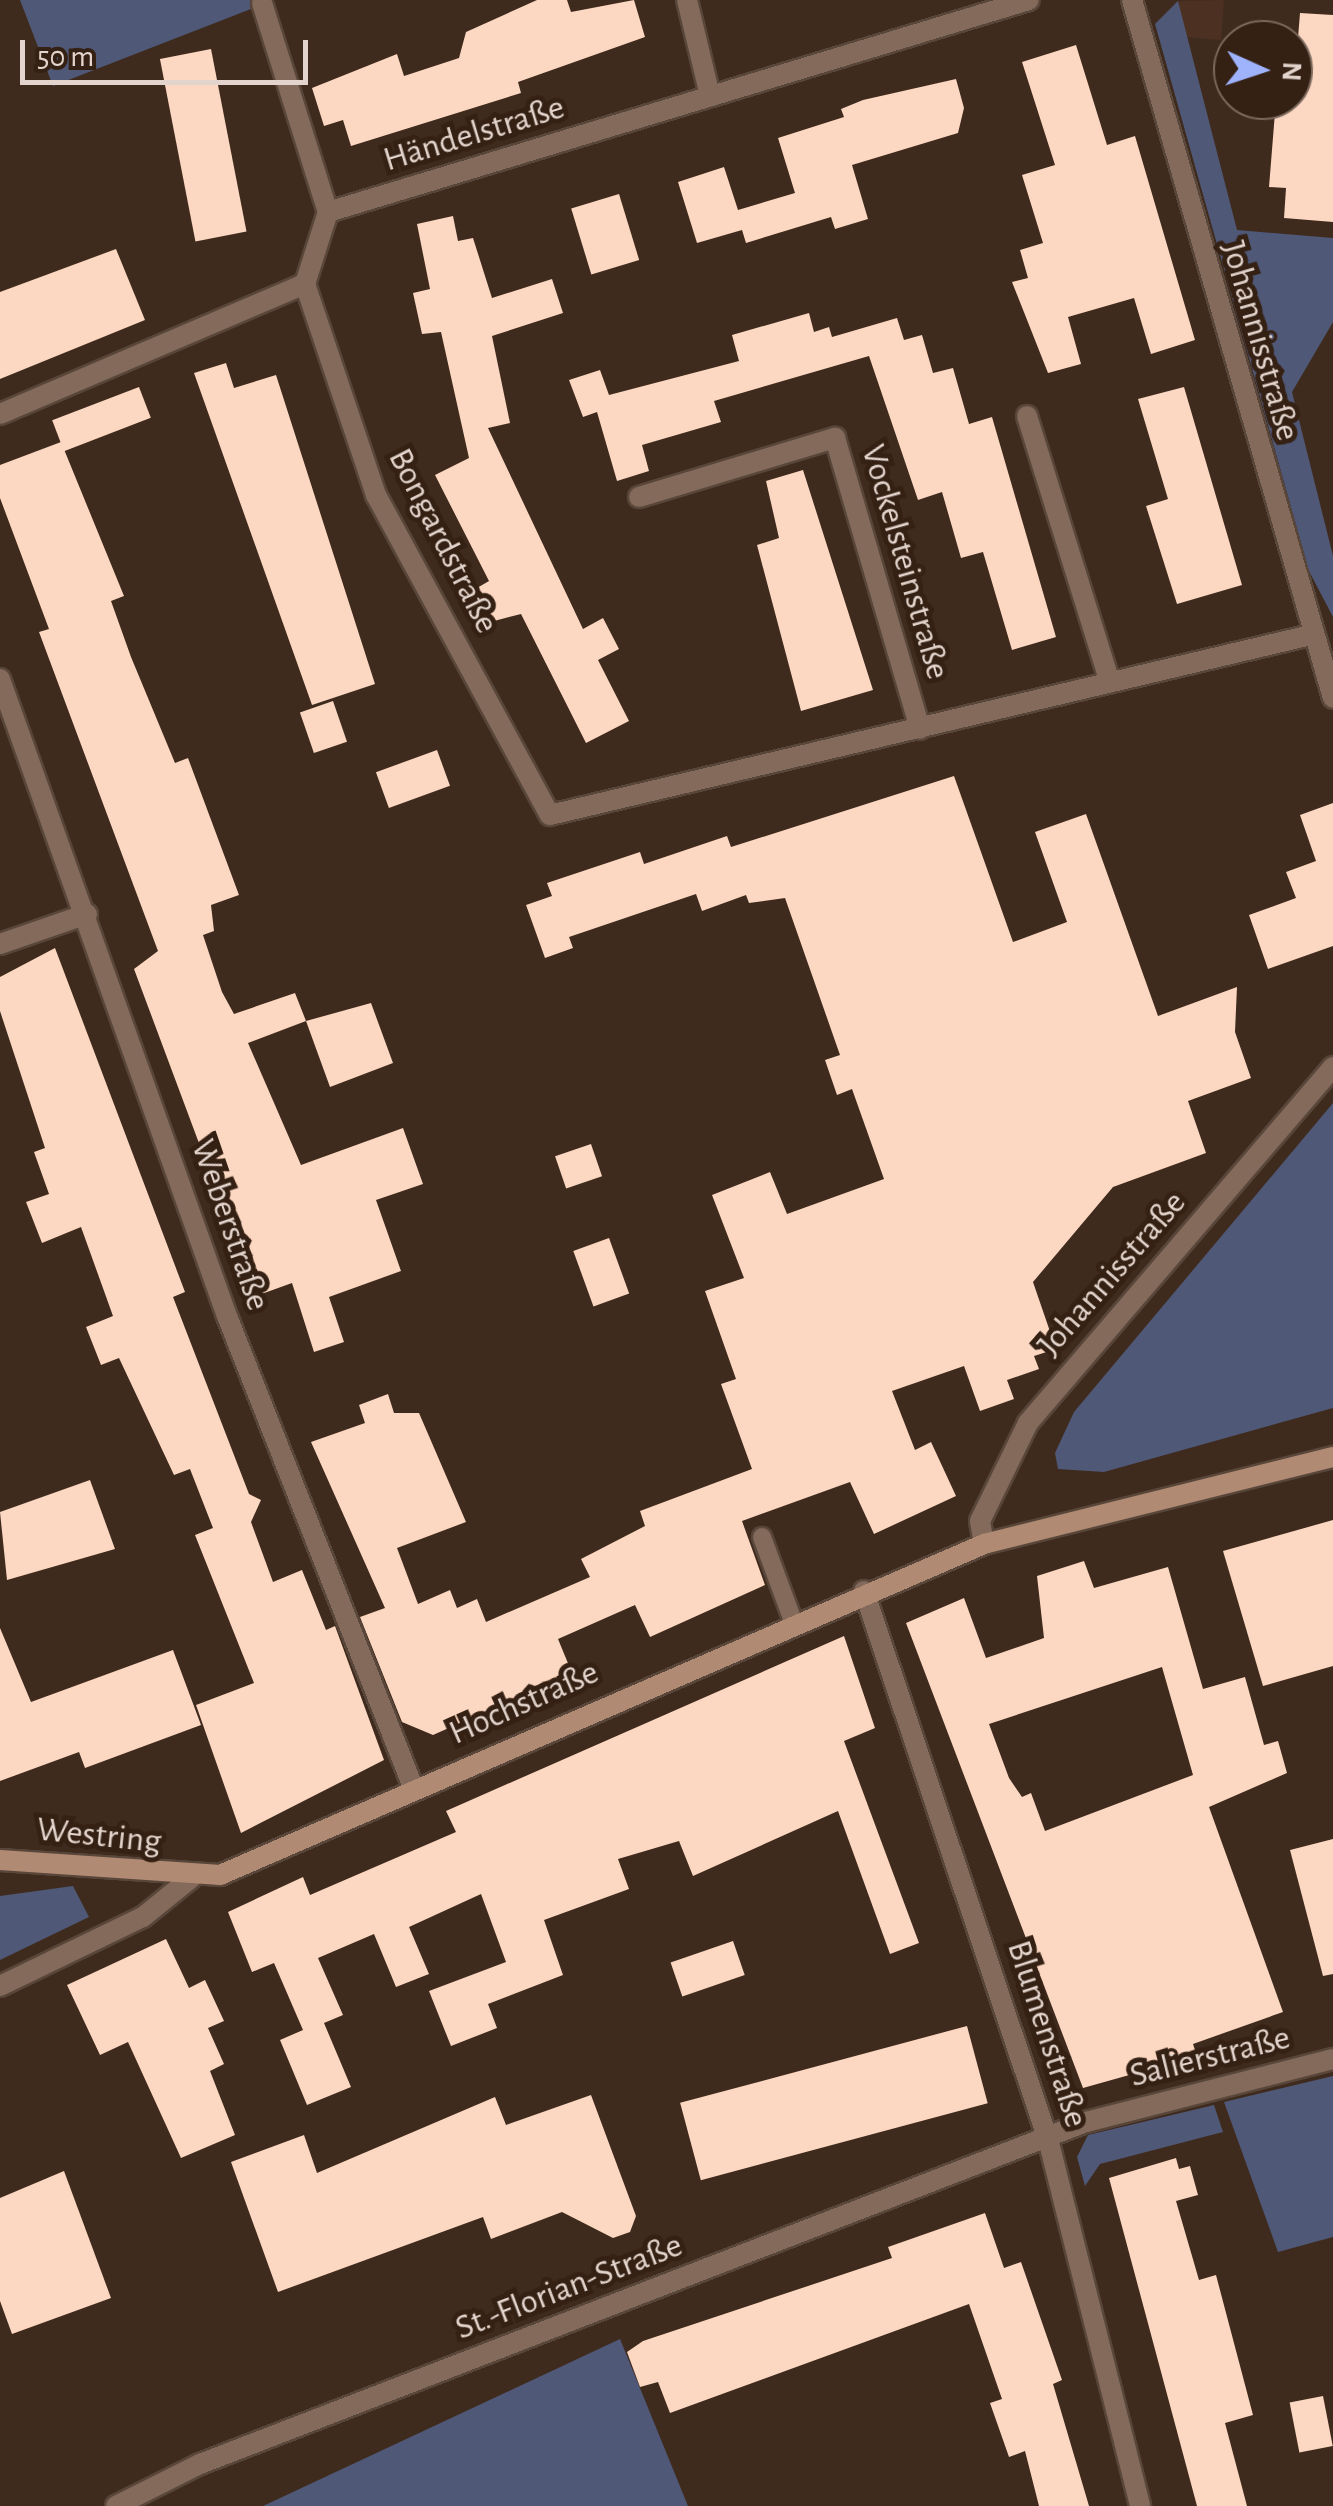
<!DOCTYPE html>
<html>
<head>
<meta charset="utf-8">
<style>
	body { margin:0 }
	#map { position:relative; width:1333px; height:2506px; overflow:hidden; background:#3f2b1e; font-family:"Alegreya Sans",sans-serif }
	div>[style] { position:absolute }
	.built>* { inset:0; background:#4c3122 }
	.green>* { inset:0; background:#4f5877 }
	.building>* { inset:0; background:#fcd7c1; transform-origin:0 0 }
	.roads { filter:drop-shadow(2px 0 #59463a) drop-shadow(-2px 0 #59463a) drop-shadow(0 2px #59463a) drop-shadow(0 -2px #59463a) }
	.service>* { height:18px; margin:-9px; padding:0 9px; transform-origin:9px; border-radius:9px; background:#836a5b }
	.minor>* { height:20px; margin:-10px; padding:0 10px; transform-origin:10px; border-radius:10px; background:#836a5b }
	.secondary>* { height:20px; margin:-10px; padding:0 10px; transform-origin:10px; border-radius:10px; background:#b18a73 }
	span { translate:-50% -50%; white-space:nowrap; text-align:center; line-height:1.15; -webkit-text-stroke:10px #352114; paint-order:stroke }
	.street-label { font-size:35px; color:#e3d5cd }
	.north { position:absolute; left:1213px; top:20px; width:100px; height:100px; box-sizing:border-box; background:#352114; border:2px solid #7b695e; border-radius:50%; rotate:93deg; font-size:28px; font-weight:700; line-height:40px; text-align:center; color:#e3d5cd }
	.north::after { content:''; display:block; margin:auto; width:35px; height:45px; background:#9fb3fd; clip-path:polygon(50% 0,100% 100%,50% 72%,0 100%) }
	.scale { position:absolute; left:20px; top:40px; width:288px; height:45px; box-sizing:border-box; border:5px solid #e3d5cd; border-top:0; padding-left:12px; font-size:30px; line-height:35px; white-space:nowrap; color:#e3d5cd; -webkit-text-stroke:8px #352114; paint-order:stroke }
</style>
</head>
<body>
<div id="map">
	<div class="built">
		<i style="clip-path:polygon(1224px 0,1221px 40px,1186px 37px,1178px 1px)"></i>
	</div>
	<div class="green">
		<i style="clip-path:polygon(20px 0,254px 0,256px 7px,53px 86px)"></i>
		<i style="clip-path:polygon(1178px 1px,1237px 230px,1333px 238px,1333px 322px,1292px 392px,1333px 556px,1333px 617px,1309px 571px,1155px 24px)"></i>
		<i style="clip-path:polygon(1333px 1103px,1333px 1408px,1104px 1472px,1058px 1469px,1055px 1453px,1074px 1412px)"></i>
		<i style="clip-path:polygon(73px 1886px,89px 1917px,0 1960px,0 1896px)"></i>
		<i style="clip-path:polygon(1333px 2076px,1333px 2237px,1278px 2252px,1224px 2102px)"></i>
		<i style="clip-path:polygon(1214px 2105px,1223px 2132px,1100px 2164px,1085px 2186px,1077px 2157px,1088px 2135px)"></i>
		<i style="clip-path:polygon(620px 2339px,688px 2506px,263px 2506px)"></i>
	</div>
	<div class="building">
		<i style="clip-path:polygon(537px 0,567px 0,571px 12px,634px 0,645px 37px,518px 82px,521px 93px,351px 146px,343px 120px,324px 126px,312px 88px,397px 54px,404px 76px,459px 58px,466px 32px)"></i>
		<i style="clip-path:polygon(1300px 13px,1333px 15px,1333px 222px,1284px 218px,1286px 188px,1269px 187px,1276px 100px,1293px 100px)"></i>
		<i style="clip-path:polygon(1076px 45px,1107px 145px,1135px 136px,1195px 340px,1151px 354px,1134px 298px,1068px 317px,1081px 364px,1048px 373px,1012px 282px,1028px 278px,1020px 250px,1043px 243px,1022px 175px,1055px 165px,1022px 62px)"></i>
		<i style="left:211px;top:49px;width:186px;height:52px;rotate:79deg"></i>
		<i style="clip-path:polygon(956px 79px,964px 108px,958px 133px,852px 165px,868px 219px,835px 229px,831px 217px,746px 243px,742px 230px,697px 243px,678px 182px,724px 167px,738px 210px,795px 193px,778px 138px,844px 117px,841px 109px,863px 100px)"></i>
		<i style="left:619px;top:194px;width:69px;height:50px;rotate:73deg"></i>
		<i style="clip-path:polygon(453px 216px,458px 241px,473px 238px,492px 298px,552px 279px,563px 313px,492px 336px,510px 423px,488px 428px,583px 629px,603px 618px,619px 649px,598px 660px,629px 721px,586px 743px,521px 614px,494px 621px,477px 588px,489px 581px,435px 475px,469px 458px,441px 332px,422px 334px,413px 293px,430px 289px,417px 224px)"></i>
		<i style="clip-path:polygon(116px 249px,145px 320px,0 379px,0 292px)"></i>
		<i style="clip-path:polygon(809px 313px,814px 332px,829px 327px,832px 337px,897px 318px,904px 340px,922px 335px,933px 373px,953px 368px,969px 424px,992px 417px,1056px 637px,1012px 650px,983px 552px,961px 558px,942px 492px,918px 500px,869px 356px,714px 401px,721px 422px,642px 445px,649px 471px,617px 481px,597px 412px,583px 417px,569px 380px,600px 370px,609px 395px,739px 361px,732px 335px)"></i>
		<i style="clip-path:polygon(226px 363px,234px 388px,276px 375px,375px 684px,312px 705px,194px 373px)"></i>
		<i style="left:139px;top:387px;width:33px;height:93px;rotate:69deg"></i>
		<i style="clip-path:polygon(1184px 387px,1242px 585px,1177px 604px,1146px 506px,1168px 499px,1138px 399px)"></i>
		<i style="clip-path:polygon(61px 442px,124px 596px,111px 601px,131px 657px,175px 763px,188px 758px,239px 895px,211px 905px,214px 931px,203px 935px,222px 992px,234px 1014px,295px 993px,306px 1021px,371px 1003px,393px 1063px,330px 1087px,306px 1021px,248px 1043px,301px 1165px,403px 1128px,423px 1184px,376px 1200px,401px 1271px,329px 1297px,344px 1342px,314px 1352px,292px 1283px,256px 1296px,134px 969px,158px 951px,39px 632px,49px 629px,0 498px,0 465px)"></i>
		<i style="clip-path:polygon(803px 470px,873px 690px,801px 711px,757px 545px,779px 538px,766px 481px)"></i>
		<i style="left:333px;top:701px;width:43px;height:35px;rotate:71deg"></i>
		<i style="left:437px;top:750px;width:38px;height:65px;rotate:70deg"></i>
		<i style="clip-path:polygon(954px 776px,1013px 942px,1067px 922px,1035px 832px,1086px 814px,1158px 1016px,1237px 987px,1235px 1032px,1251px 1078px,1188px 1101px,1206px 1153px,1113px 1187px,1033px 1282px,1056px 1349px,1034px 1356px,1039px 1369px,1007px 1380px,1014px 1399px,980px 1411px,964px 1366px,892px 1391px,915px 1450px,931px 1442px,956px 1496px,874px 1534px,850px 1482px,742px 1521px,765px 1585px,650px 1637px,635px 1605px,558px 1639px,572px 1673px,433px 1735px,402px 1722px,360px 1617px,385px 1608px,311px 1442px,365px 1423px,359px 1405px,388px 1394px,394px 1413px,419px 1413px,466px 1522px,397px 1548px,418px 1604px,450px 1590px,457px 1608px,477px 1599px,486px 1622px,590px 1577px,581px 1559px,645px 1526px,640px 1511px,752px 1469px,721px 1384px,736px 1379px,705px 1291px,744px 1278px,712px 1195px,770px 1172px,787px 1214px,884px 1179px,852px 1089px,837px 1095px,825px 1060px,840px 1055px,785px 898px,749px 903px,746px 895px,702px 911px,696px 894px,569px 937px,573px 948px,545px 958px,526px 905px,552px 896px,547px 883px,640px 852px,644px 864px,727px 836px,731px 847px)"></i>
		<i style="clip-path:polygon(1333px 803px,1333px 946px,1268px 969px,1249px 915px,1296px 898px,1286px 872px,1316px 861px,1300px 815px)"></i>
		<i style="clip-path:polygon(55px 948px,185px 1292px,173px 1297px,249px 1494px,261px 1500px,251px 1522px,273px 1582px,302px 1570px,326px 1630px,335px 1626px,384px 1760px,241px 1833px,196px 1705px,254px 1683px,195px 1535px,213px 1528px,190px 1469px,174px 1475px,119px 1358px,101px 1365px,86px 1327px,113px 1316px,81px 1227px,42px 1243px,26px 1202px,49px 1194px,34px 1152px,45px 1148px,0 1011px,0 977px)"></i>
		<i style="left:591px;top:1144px;width:34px;height:38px;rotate:71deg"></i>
		<i style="left:609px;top:1238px;width:59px;height:38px;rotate:70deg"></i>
		<i style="clip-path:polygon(90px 1480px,115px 1549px,7px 1580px,0 1512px)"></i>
		<i style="clip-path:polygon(1333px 1520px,1333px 1666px,1263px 1686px,1223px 1551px)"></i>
		<i style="clip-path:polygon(evenodd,1084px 1561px,1094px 1588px,1168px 1567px,1203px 1689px,1245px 1677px,1264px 1745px,1278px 1741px,1287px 1773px,1209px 1807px,1283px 2012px,1193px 2044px,1197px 2056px,1083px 2088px,906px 1623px,964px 1598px,986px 1658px,1044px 1638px,1037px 1576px,1084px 1561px,1162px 1667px,1193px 1775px,1045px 1831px,1031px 1793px,1022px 1797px,1009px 1778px,989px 1724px,1162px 1667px)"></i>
		<i style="clip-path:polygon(0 1628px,31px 1702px,173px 1650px,201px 1725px,85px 1768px,79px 1752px,0 1781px)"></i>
		<i style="clip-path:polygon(844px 1636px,875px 1728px,844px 1741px,919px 1943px,890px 1954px,838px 1811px,693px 1876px,679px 1841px,618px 1859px,629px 1889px,544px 1920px,563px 1975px,488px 2004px,497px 2028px,451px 2046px,429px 1991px,506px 1962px,481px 1894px,409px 1927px,429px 1974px,396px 1987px,374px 1934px,318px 1958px,343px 2015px,324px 2023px,351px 2087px,307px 2105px,280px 2040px,303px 2030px,274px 1963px,252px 1972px,228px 1912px,303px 1877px,310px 1895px,456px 1832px,446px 1811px)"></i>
		<i style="clip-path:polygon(1333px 1839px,1333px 1974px,1323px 1976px,1290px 1850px)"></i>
		<i style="clip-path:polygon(166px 1939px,189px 1988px,205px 1980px,224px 2021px,208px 2028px,224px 2064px,210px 2071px,235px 2135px,181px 2158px,128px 2042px,100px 2055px,67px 1985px)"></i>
		<i style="left:733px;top:1941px;width:36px;height:66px;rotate:71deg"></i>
		<i style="left:967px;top:2026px;width:80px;height:297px;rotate:75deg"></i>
		<i style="clip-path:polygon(591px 2095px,636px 2216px,630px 2232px,613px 2238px,562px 2212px,491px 2239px,483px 2217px,278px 2292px,231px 2162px,304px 2135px,317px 2173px,495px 2097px,506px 2125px)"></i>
		<i style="clip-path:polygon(1176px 2158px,1179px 2169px,1190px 2166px,1198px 2195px,1176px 2201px,1199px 2280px,1216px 2275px,1253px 2415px,1225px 2423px,1247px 2506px,1197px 2506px,1109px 2178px)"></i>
		<i style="clip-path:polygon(64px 2171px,111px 2298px,12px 2334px,0 2301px,0 2198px)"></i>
		<i style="clip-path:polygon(985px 2213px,1004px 2268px,1021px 2262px,1062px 2380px,1053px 2384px,1089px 2506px,1039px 2506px,1025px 2451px,1009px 2457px,990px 2403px,1002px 2399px,969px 2304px,670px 2413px,658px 2382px,640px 2387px,627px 2352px,643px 2341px,892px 2258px,888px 2247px)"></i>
		<i style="left:1323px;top:2396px;width:51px;height:34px;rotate:79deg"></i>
	</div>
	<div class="roads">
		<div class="service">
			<i style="left:762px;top:1537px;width:90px;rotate:69.7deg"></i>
		</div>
		<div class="minor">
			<i style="left:687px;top:0;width:99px;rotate:76.5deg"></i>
			<i style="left:1132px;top:0;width:726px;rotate:73.94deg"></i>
			<i style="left:262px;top:3px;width:219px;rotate:72.5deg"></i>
			<i style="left:305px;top:284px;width:223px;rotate:71.4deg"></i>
			<i style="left:376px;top:495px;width:364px;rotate:61.5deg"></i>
			<i style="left:550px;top:815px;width:782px;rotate:-13.31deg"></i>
			<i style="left:0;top:414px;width:332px;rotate:-23.1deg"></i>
			<i style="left:305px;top:284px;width:76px;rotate:-72.3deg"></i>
			<i style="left:328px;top:212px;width:732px;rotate:-16.83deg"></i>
			<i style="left:1027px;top:416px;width:279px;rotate:72.7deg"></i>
			<i style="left:639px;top:497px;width:205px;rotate:-16.8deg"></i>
			<i style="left:835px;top:438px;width:303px;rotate:73.7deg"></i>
			<i style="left:0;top:679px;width:676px;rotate:70.39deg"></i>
			<i style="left:227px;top:1316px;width:506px;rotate:68.45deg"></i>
			<i style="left:0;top:944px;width:92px;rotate:-19deg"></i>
			<i style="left:984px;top:1544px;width:23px;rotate:-100deg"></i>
			<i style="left:980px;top:1521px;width:109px;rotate:-63.9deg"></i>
			<i style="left:1028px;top:1423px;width:469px;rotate:-49.4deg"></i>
			<i style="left:864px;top:1591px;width:582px;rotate:71.47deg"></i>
			<i style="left:1049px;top:2143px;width:374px;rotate:75.9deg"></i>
			<i style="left:0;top:1986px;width:159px;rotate:-25.8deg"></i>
			<i style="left:143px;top:1917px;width:62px;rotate:-39.1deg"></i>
			<i style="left:116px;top:2506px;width:94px;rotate:-26.6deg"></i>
			<i style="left:200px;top:2464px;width:950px;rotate:-21.11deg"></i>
			<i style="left:1086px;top:2122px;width:255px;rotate:-14.3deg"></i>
		</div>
		<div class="secondary">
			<i style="left:0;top:1860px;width:221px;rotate:3.9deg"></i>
			<i style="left:220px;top:1875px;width:833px;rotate:-23.42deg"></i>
			<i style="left:984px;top:1544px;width:360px;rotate:-14deg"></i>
		</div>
	</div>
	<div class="street-label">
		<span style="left:474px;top:134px;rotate:-17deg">Händelstraße</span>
		<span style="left:1260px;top:341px;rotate:74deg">Johannisstraße</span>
		<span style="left:443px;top:541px;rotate:63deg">Bongardstraße</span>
		<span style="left:905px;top:562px;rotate:74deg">Vockelsteinstraße</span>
		<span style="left:230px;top:1225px;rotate:71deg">Weberstraße</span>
		<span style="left:1112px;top:1274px;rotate:-49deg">Johannisstraße</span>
		<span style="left:524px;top:1703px;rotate:-24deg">Hochstraße</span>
		<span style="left:99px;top:1836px;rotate:6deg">Westring</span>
		<span style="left:1047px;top:2034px;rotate:72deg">Blumenstraße</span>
		<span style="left:1210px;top:2057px;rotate:-14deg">Salierstraße</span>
		<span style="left:569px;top:2287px;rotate:-21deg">St.-Florian-Straße</span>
	</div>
	<div class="north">N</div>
	<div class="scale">50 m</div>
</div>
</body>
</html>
